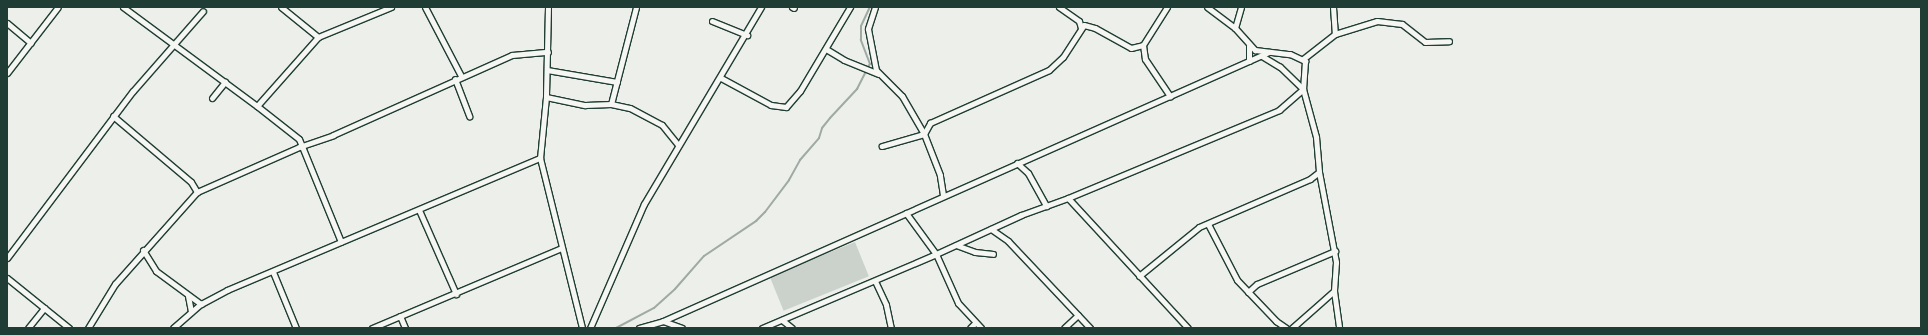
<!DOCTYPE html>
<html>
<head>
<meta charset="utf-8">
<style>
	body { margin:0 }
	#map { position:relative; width:1928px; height:335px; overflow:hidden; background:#edefea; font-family:"Shantell Sans",sans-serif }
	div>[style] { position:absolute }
	.green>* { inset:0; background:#cbd2cc; transform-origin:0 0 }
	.stream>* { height:2px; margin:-1px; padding:0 1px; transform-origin:1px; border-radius:1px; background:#9faaa4 }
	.roads { filter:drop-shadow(1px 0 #1f3d34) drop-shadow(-1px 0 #1f3d34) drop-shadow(0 1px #1f3d34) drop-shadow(0 -1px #1f3d34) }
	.street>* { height:5px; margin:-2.5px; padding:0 2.5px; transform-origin:2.5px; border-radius:2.5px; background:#f6f6f2 }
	span { translate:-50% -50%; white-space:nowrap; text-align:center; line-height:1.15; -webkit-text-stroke:3px #f6f6f2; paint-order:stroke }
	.frame { position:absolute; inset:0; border:8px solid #1f3d34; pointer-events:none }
</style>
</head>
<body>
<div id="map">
	<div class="green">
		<i style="left:855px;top:242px;width:37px;height:92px;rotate:68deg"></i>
	</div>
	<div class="stream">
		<i style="left:616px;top:328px;width:43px;rotate:-27.8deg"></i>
		<i style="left:654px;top:308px;width:28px;rotate:-42deg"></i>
		<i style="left:675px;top:289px;width:44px;rotate:-48.7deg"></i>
		<i style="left:704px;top:256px;width:63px;rotate:-33.9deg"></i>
		<i style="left:756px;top:221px;width:13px;rotate:-45deg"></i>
		<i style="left:765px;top:212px;width:40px;rotate:-53deg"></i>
		<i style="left:789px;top:180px;width:23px;rotate:-61deg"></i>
		<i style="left:800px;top:160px;width:29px;rotate:-49deg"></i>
		<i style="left:819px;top:138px;width:10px;rotate:-73deg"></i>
		<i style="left:822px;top:128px;width:13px;rotate:-51deg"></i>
		<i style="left:830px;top:118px;width:40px;rotate:-47deg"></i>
		<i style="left:857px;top:89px;width:28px;rotate:-63deg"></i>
		<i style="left:870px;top:64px;width:26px;rotate:-111deg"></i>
		<i style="left:861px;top:40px;width:14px;rotate:-90deg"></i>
		<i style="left:861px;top:26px;width:21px;rotate:-65deg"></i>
	</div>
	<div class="roads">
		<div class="street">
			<i style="left:123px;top:7px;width:167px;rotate:36.5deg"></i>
			<i style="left:257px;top:106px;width:53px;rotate:38.2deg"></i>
			<i style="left:299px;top:139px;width:111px;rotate:67.8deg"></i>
			<i style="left:281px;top:7px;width:48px;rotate:39deg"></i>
			<i style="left:425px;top:7px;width:78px;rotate:62.4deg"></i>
			<i style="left:548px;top:7px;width:90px;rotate:91.3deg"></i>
			<i style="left:546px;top:97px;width:61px;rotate:95.6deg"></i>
			<i style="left:540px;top:158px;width:175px;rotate:76.1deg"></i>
			<i style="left:792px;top:7px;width:2px;rotate:27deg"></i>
			<i style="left:875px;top:7px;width:23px;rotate:108deg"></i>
			<i style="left:868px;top:29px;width:42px;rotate:79deg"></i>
			<i style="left:876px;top:70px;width:37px;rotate:45deg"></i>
			<i style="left:902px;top:96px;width:44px;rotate:59.9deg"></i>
			<i style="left:924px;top:134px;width:44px;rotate:164.1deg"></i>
			<i style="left:1059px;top:7px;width:24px;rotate:35deg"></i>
			<i style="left:1079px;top:21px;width:7px;rotate:74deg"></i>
			<i style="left:1207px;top:7px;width:35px;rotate:37deg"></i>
			<i style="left:1235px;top:28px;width:30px;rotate:48deg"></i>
			<i style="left:1255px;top:50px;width:35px;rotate:7deg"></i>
			<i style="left:1290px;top:54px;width:17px;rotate:25deg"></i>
			<i style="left:1305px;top:61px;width:28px;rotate:94deg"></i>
			<i style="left:1303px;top:89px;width:50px;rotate:74.8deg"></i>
			<i style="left:1316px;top:137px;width:35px;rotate:85deg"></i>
			<i style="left:1319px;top:172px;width:92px;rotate:79.3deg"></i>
			<i style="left:1336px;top:262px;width:29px;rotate:94deg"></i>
			<i style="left:1334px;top:291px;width:37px;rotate:82deg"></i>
			<i style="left:1333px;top:7px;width:27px;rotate:86deg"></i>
			<i style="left:712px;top:21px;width:38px;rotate:22deg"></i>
			<i style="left:7px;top:23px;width:31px;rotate:40deg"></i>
			<i style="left:1235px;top:28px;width:22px;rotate:-74deg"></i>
			<i style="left:1143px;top:45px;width:14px;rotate:82deg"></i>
			<i style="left:1145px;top:59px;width:45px;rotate:56deg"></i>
			<i style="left:826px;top:49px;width:21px;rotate:31deg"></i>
			<i style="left:844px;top:60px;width:37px;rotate:22deg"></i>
			<i style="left:1303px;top:59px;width:41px;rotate:-38deg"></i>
			<i style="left:1335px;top:34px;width:44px;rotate:-17.2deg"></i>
			<i style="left:1377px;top:21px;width:25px;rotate:7deg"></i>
			<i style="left:1402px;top:24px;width:29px;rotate:38deg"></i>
			<i style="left:1425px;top:42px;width:24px;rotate:-2deg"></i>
			<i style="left:1249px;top:61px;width:16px;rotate:-90deg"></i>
			<i style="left:547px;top:70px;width:71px;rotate:9.7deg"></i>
			<i style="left:7px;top:73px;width:83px;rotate:-52.3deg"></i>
			<i style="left:721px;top:78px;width:57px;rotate:28.4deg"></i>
			<i style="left:771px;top:105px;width:15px;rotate:8deg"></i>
			<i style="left:786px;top:107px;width:21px;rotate:-49deg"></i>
			<i style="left:800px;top:91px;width:98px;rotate:-59.2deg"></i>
			<i style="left:455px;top:79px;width:40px;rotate:69deg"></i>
			<i style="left:546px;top:97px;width:40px;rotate:12deg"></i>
			<i style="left:585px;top:105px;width:26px;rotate:-2deg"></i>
			<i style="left:611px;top:104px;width:19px;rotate:12deg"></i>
			<i style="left:630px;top:108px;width:36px;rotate:28deg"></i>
			<i style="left:662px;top:125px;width:26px;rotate:51deg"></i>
			<i style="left:212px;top:98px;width:21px;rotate:-51deg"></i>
			<i style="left:611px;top:104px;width:100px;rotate:-75.5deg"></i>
			<i style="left:257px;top:106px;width:92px;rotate:-48.5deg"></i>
			<i style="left:318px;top:37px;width:79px;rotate:-22.3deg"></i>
			<i style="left:113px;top:116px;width:102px;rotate:40.2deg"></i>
			<i style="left:191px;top:182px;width:12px;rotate:59deg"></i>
			<i style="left:1017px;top:163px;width:15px;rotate:42deg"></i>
			<i style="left:1028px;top:173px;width:38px;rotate:61deg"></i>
			<i style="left:943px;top:195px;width:20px;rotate:-99deg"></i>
			<i style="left:940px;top:175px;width:44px;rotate:-111.3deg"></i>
			<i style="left:924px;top:134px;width:13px;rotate:-61deg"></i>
			<i style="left:930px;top:123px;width:130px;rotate:-24deg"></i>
			<i style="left:1049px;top:70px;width:19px;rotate:-43deg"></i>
			<i style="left:1063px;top:57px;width:38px;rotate:-57deg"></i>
			<i style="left:1084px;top:25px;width:11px;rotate:15deg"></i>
			<i style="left:1095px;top:28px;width:41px;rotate:29.1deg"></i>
			<i style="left:1131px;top:48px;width:12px;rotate:-14deg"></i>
			<i style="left:1143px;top:45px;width:45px;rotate:-57.7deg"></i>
			<i style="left:1068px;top:198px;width:177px;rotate:47.3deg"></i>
			<i style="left:419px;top:210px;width:92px;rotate:66.2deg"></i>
			<i style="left:906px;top:213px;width:51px;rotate:53.8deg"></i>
			<i style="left:936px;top:254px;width:54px;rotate:65.8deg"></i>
			<i style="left:958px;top:303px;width:34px;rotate:47deg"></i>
			<i style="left:1208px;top:224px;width:63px;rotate:62.6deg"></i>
			<i style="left:1237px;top:280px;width:57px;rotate:46.4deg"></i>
			<i style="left:1276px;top:321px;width:12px;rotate:35deg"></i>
			<i style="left:991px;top:229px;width:21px;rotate:35deg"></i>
			<i style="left:1008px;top:241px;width:120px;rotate:46.7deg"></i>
			<i style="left:956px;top:245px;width:20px;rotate:20deg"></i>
			<i style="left:975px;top:252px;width:18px;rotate:6deg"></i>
			<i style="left:143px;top:250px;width:25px;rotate:58deg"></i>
			<i style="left:156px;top:271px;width:56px;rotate:36.3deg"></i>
			<i style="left:7px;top:258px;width:209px;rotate:-53deg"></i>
			<i style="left:133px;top:91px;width:106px;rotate:-48.8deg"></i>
			<i style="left:273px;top:272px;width:61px;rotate:67.7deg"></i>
			<i style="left:1139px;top:276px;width:77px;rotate:-39.2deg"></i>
			<i style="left:1199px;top:227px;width:121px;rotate:-23.4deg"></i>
			<i style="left:1310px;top:179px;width:11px;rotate:-38deg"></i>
			<i style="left:7px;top:278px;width:80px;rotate:38.9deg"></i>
			<i style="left:875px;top:281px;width:26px;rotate:65deg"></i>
			<i style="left:886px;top:305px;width:24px;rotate:78deg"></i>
			<i style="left:1248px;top:292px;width:12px;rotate:-42deg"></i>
			<i style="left:1257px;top:284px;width:85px;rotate:-22.9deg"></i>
			<i style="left:188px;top:296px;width:16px;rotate:79deg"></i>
			<i style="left:400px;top:316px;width:13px;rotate:67deg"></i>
			<i style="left:782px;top:320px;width:13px;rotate:39deg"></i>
			<i style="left:663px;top:321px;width:663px;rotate:-23.94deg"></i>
			<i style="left:28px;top:328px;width:26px;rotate:-51deg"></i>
			<i style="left:88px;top:328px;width:52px;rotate:-58.5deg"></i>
			<i style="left:115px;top:284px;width:123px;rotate:-48.3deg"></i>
			<i style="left:197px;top:192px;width:111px;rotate:-23.8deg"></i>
			<i style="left:299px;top:147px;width:36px;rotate:-19deg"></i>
			<i style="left:333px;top:135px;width:196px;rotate:-24.1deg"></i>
			<i style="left:512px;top:55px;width:36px;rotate:-5deg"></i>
			<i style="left:173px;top:328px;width:37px;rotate:-41deg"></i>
			<i style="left:201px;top:304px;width:30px;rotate:-28deg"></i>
			<i style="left:227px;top:290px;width:340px;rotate:-22.9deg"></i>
			<i style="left:372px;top:328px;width:205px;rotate:-22.9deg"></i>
			<i style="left:590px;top:328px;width:135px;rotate:-66.5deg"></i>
			<i style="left:644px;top:204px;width:229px;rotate:-59.3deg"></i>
			<i style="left:639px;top:328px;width:25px;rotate:-16deg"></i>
			<i style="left:663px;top:321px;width:20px;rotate:20deg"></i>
			<i style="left:762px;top:328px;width:189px;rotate:-23deg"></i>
			<i style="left:936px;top:254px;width:94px;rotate:-24.6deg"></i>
			<i style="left:1021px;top:215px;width:50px;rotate:-19.9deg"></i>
			<i style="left:1068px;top:198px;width:229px;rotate:-22.6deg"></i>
			<i style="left:1279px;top:110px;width:32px;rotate:-41deg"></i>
			<i style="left:1303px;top:89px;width:32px;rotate:-136deg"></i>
			<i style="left:1280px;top:67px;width:21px;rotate:-149deg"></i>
			<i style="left:970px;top:328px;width:7px;rotate:-45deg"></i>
			<i style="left:1064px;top:328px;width:19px;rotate:-43deg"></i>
			<i style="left:1292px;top:328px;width:56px;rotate:-41.4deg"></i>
		</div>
	</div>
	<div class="frame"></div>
</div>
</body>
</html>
